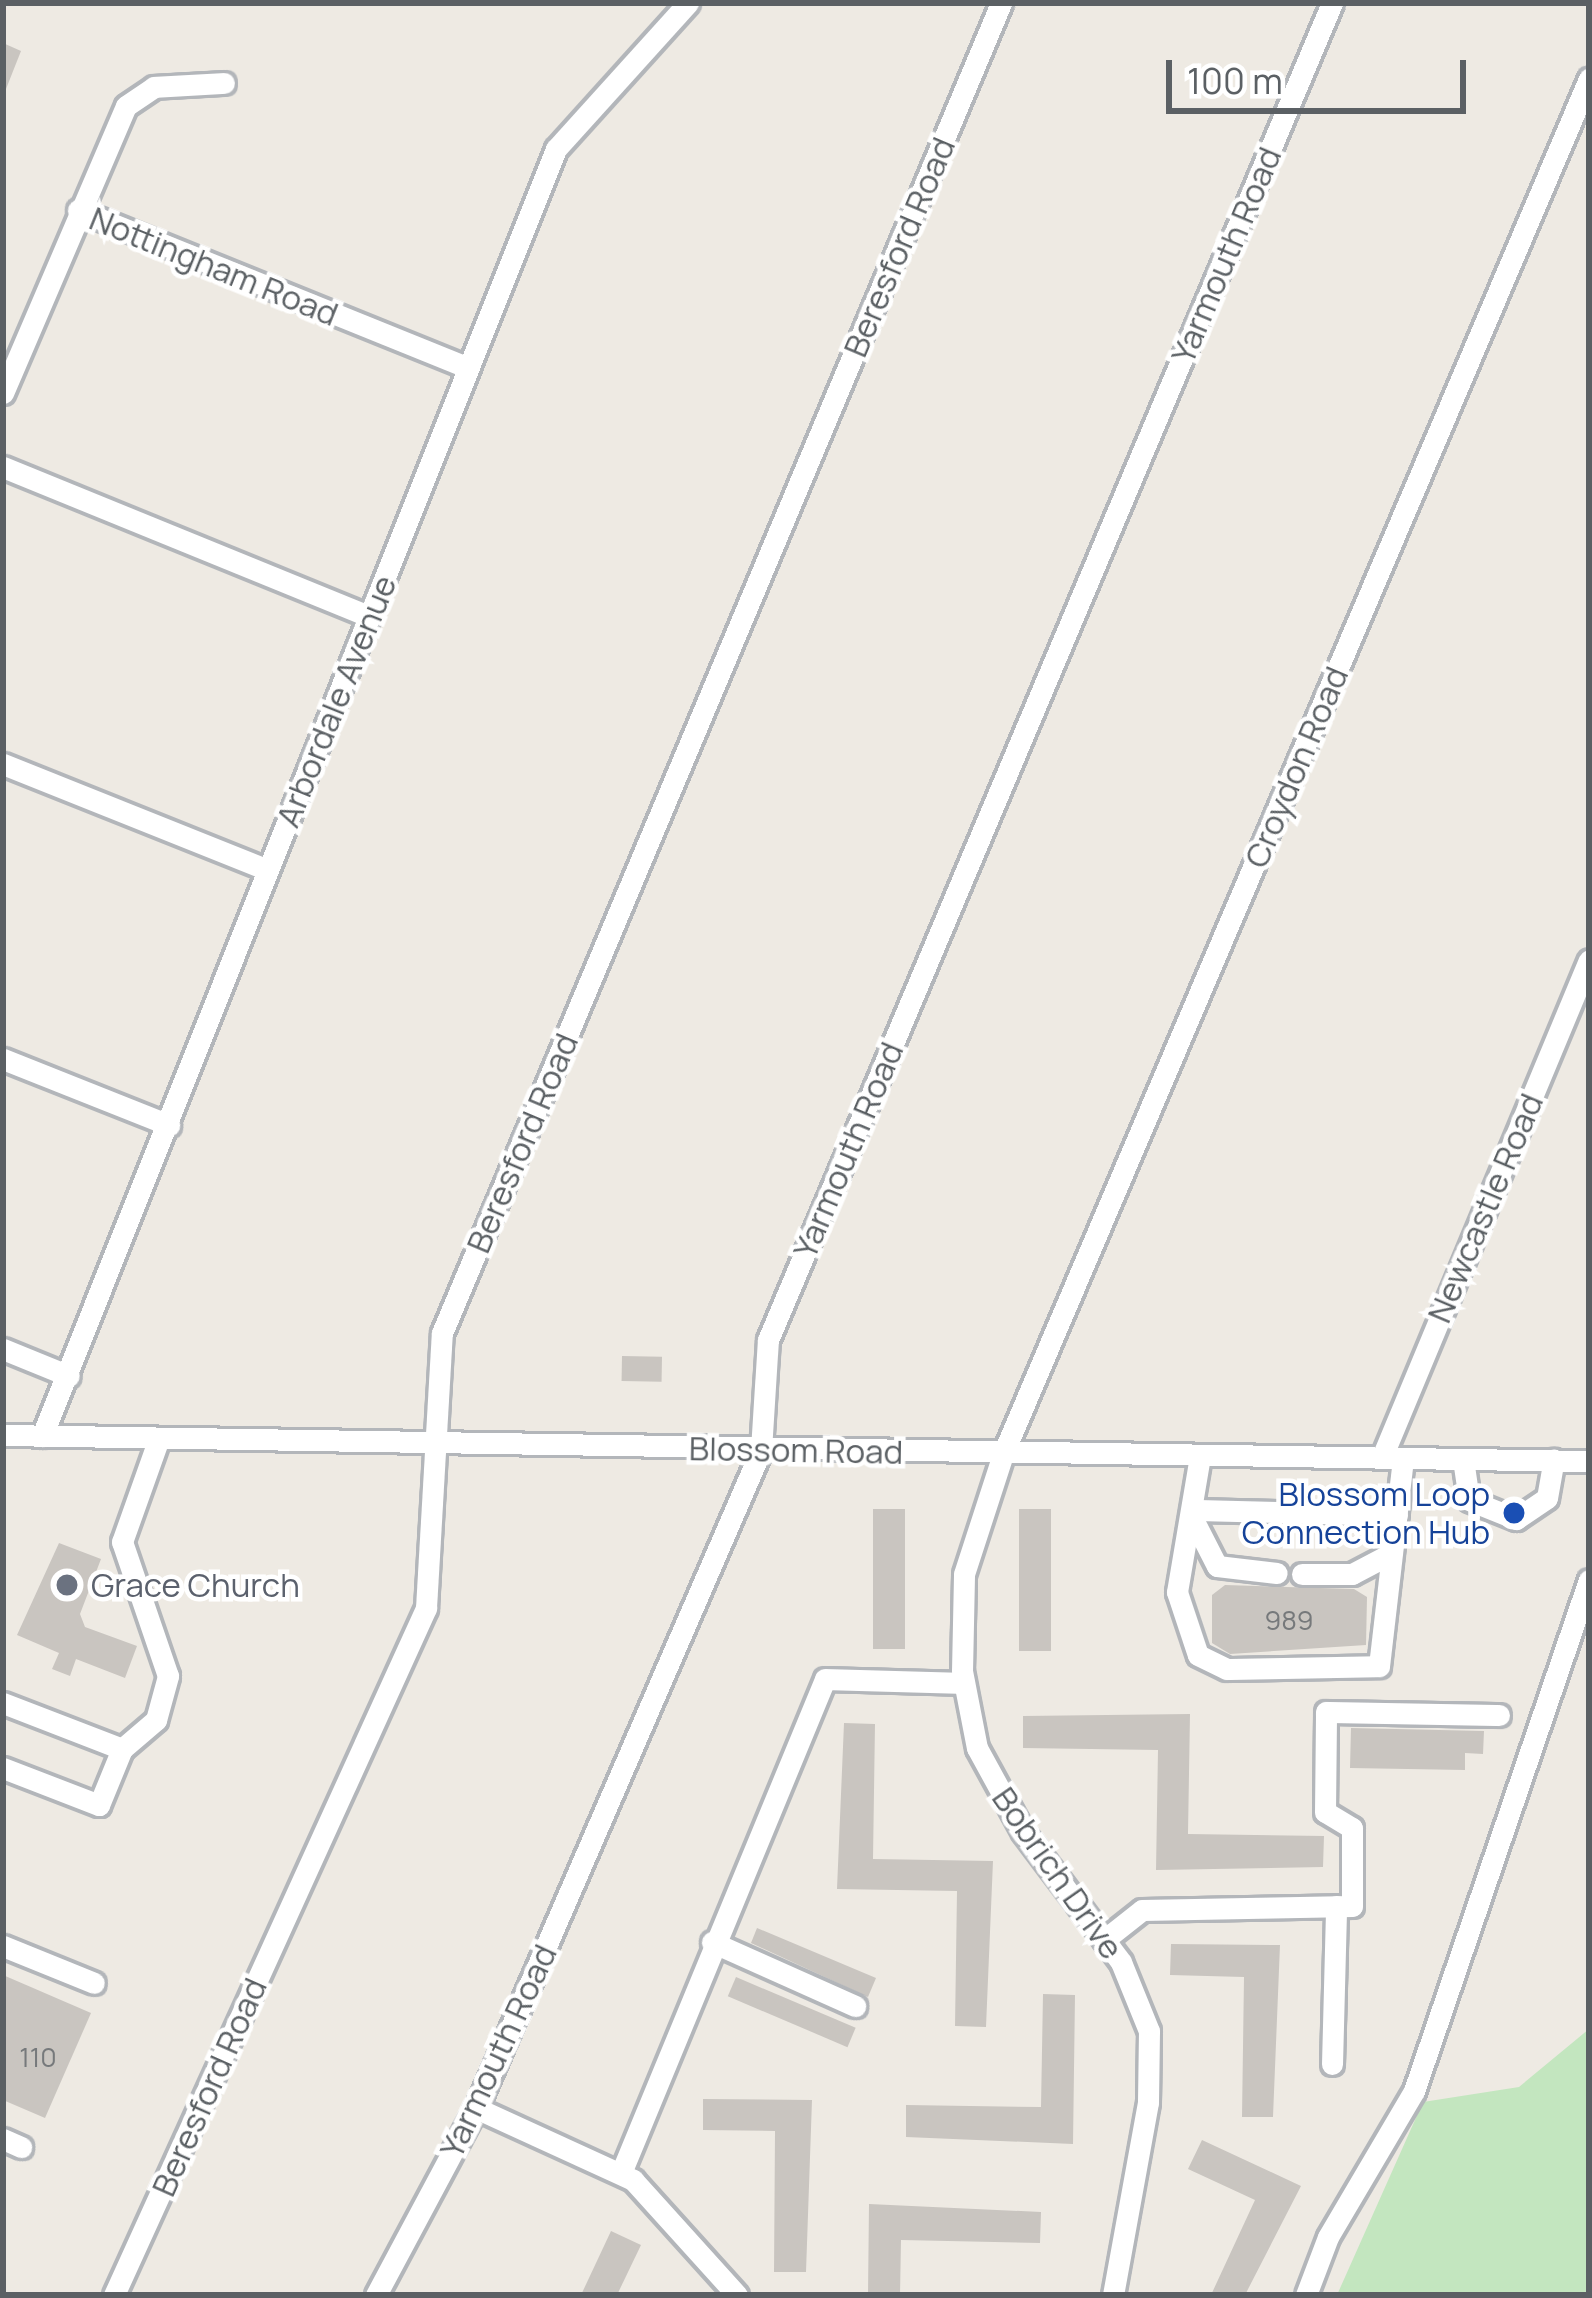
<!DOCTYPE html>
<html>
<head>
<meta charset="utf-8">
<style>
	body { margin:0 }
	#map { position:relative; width:1592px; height:2298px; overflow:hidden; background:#eeeae3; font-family:Manrope,sans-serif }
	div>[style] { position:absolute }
	.green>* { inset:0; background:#c3e6bf }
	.building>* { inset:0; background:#c9c5c0; transform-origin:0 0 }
	.roads { filter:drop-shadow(3px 0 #b3b6ba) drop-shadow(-3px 0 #b3b6ba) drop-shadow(0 3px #b3b6ba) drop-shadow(0 -3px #b3b6ba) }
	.minor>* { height:21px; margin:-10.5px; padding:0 10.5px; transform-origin:10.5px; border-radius:10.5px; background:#fff }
	.dots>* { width:33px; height:33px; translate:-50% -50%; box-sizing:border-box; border:6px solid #fff; border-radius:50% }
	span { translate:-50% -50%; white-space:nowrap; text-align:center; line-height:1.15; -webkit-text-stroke:9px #fff; paint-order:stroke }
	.number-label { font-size:27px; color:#76797b }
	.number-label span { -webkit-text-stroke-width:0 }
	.street-label { font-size:33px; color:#5b6064 }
	.transit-label { font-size:33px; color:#164399 }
	.right { translate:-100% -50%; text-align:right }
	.worship-label { font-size:33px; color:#5b616d }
	.left { translate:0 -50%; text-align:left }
	.frame { position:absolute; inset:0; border:6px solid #5b6064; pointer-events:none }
	.scale { position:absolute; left:1166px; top:60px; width:300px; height:54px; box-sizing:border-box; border:6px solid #5b6064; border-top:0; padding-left:15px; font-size:36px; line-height:42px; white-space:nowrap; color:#5b6064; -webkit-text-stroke:9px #fff; paint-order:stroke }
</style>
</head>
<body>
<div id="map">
	<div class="green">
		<i style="clip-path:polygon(1589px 2029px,1589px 2295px,1337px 2295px,1423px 2102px,1519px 2087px)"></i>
	</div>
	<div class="building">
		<i style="clip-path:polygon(3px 43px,21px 51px,4px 94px,3px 93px)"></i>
		<i style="left:622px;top:1356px;width:40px;height:25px;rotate:1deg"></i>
		<i style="left:873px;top:1509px;width:32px;height:140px"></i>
		<i style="left:1019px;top:1509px;width:32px;height:142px"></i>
		<i style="clip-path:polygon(59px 1543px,101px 1559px,80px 1614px,85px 1627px,137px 1646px,125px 1678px,76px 1659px,70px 1676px,52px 1669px,59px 1653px,17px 1635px)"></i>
		<i style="clip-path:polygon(1225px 1585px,1354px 1589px,1367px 1597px,1366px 1645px,1230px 1654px,1212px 1643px,1212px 1595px)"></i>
		<i style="clip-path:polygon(1190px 1714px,1188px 1834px,1324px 1836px,1323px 1867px,1156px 1870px,1158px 1750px,1023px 1748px,1023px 1716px)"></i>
		<i style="clip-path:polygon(844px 1723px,875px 1724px,873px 1859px,993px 1861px,986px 2027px,955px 2026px,957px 1891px,837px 1889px)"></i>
		<i style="clip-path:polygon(1351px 1728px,1484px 1731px,1483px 1754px,1465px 1753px,1465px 1770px,1350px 1768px)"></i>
		<i style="clip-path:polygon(757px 1928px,876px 1978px,868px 1997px,751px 1943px)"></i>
		<i style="clip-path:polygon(1171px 1944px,1280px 1945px,1273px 2117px,1242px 2117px,1244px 1977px,1170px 1975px)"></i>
		<i style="clip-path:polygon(3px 1975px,91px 2013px,45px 2118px,3px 2100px)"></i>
		<i style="left:736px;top:1977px;width:130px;height:21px;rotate:23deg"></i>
		<i style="clip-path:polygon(1043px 1994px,1075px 1995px,1073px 2144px,906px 2137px,906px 2105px,1041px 2107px)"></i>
		<i style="clip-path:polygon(703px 2099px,812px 2100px,806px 2272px,774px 2272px,775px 2131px,703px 2130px)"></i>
		<i style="clip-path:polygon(1202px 2140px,1301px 2186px,1245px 2295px,1211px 2295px,1255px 2200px,1188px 2169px)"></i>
		<i style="clip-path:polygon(869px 2204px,1041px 2212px,1040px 2243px,901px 2240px,900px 2295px,868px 2295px)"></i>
		<i style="clip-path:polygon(611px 2231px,641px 2245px,617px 2295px,581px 2295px)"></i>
	</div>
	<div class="roads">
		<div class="minor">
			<i style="left:78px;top:210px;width:419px;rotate:22deg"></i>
			<i style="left:3px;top:393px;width:312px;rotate:-66.8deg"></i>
			<i style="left:126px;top:106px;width:34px;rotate:-34deg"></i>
			<i style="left:154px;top:87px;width:70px;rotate:-3.3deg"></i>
			<i style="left:3px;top:467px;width:396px;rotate:22.2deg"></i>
			<i style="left:3px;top:764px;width:285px;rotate:21.8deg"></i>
			<i style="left:3px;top:1059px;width:179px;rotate:21.7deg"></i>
			<i style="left:3px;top:1349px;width:71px;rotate:22.2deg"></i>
			<i style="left:3px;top:1435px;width:1586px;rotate:0.94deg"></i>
			<i style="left:42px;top:1436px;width:1386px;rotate:-68.23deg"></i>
			<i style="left:556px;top:149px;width:197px;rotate:-47.9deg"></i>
			<i style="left:1200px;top:1456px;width:138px;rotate:99.6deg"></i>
			<i style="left:1177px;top:1592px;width:66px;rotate:71.6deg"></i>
			<i style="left:1198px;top:1655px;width:32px;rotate:26deg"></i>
			<i style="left:1227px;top:1669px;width:152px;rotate:-1.1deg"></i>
			<i style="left:1379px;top:1666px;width:209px;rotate:-83.4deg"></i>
			<i style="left:1382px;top:1457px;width:538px;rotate:-67.39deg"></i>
			<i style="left:1463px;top:1459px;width:41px;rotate:81.7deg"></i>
			<i style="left:1469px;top:1500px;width:51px;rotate:22deg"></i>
			<i style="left:1516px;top:1519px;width:37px;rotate:-34deg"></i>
			<i style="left:1547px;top:1498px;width:39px;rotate:-80deg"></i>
			<i style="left:1197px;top:1510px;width:200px;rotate:1.4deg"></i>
			<i style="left:1196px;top:1525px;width:46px;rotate:62.9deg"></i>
			<i style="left:1217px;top:1566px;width:60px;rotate:6.7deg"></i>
			<i style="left:1302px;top:1574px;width:50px"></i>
			<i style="left:1352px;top:1574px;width:43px;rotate:-27.8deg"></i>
			<i style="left:3px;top:1703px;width:128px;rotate:21.1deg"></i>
			<i style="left:3px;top:1768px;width:103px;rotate:21.1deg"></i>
			<i style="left:99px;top:1805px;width:61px;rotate:-67.7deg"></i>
			<i style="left:122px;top:1749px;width:45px;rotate:-40.5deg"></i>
			<i style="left:156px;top:1720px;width:46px;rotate:-74.7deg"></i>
			<i style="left:168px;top:1676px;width:142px;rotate:-108.9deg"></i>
			<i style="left:122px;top:1542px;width:110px;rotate:-70.4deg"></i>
			<i style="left:1104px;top:1940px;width:48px;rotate:-38.3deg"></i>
			<i style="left:1142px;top:1910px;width:210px;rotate:-1.1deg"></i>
			<i style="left:1352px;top:1906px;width:78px;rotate:-90deg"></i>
			<i style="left:1352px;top:1828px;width:31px;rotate:-149deg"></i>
			<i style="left:1325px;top:1812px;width:100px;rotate:-89.4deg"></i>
			<i style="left:1326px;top:1712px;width:173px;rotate:1deg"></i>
			<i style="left:712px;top:1942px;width:157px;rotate:24.1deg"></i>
			<i style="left:3px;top:1946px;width:98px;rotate:22.1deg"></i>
			<i style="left:1332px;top:2064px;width:158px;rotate:-88.5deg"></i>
			<i style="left:476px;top:2108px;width:173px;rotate:24.6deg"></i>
			<i style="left:633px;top:2180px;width:155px;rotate:47.9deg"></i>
			<i style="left:3px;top:2139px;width:20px;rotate:24deg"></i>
			<i style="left:621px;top:2173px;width:534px;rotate:-67.56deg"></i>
			<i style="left:825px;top:1679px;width:139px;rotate:1.6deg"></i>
			<i style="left:114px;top:2295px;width:755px;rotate:-65.57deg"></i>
			<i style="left:426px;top:1608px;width:275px;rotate:-86.7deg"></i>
			<i style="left:442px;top:1333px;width:1443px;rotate:-67.2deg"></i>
			<i style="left:376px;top:2295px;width:212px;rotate:-61.9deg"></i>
			<i style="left:476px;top:2108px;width:717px;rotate:-66.58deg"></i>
			<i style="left:761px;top:1450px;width:110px;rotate:-86.4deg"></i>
			<i style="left:768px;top:1340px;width:1451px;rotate:-67.13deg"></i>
			<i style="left:1113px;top:2295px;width:196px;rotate:-79.7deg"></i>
			<i style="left:1148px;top:2102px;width:71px;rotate:-89.2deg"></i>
			<i style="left:1149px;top:2031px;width:74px;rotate:-112.1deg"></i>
			<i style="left:1121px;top:1962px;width:163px;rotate:-127deg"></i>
			<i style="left:1023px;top:1832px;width:96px;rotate:-118.7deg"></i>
			<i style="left:977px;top:1748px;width:78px;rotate:-101deg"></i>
			<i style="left:962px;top:1671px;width:97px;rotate:-88.8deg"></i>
			<i style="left:964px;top:1574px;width:126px;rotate:-72deg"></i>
			<i style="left:1003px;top:1454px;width:1495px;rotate:-66.92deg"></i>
			<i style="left:1306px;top:2295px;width:62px;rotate:-69.2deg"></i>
			<i style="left:1328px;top:2237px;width:169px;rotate:-59.5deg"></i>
			<i style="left:1414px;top:2091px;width:540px;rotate:-71.1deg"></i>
		</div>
	</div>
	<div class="dots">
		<i style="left:1514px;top:1513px;background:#1a4fb4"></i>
		<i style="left:67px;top:1585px;background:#6b7280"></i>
	</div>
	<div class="number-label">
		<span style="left:1289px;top:1620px">989</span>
		<span style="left:38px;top:2057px">110</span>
	</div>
	<div class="street-label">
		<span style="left:899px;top:247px;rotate:-67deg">Beresford Road</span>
		<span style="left:1226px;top:255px;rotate:-67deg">Yarmouth Road</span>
		<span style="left:214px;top:266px;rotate:22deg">Nottingham Road</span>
		<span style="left:336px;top:701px;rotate:-68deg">Arbordale Avenue</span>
		<span style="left:1296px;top:767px;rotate:-67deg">Croydon Road</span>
		<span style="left:522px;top:1143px;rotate:-67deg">Beresford Road</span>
		<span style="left:848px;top:1150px;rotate:-67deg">Yarmouth Road</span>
		<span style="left:1485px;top:1208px;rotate:-67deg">Newcastle Road</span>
		<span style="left:796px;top:1450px;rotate:1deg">Blossom Road</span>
		<span style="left:1058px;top:1873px;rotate:55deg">Bobrich Drive</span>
		<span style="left:498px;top:2051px;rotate:-65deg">Yarmouth Road</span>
		<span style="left:209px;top:2087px;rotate:-66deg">Beresford Road</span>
	</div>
	<div class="transit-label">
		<span class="right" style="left:1490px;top:1513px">Blossom Loop<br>Connection Hub</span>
	</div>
	<div class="worship-label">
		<span class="left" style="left:91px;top:1585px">Grace Church</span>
	</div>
	<div class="frame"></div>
	<div class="scale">100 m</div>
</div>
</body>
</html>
